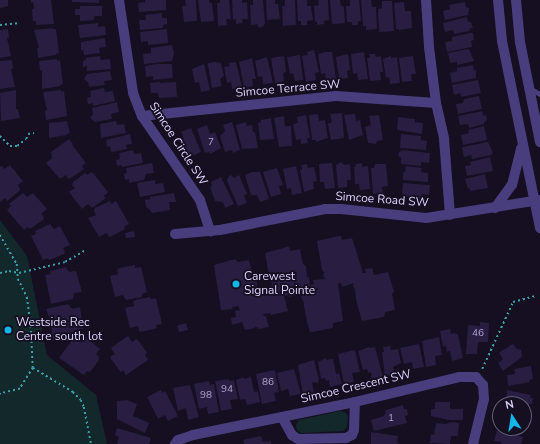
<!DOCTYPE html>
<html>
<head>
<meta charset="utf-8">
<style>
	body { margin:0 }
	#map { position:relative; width:540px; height:444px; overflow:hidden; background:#150f21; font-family:"Nunito Sans",sans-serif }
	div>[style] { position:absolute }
	.green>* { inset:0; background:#13282b }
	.building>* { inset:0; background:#291d41; transform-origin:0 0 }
	.path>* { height:1.5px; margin-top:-0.75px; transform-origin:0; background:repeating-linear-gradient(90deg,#38a2ab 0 2px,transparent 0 5px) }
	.service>* { height:5px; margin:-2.5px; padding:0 2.5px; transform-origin:2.5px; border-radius:2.5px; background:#493e7d }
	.minor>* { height:10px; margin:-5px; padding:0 5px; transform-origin:5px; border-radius:5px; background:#493e7d }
	.tertiary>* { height:10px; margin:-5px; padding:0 5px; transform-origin:5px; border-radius:5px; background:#493e7d }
	.dots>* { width:11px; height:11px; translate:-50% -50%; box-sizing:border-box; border:2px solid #150f21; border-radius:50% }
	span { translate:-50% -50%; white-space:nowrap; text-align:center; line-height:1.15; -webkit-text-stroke:3.5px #150f21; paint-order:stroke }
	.number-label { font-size:10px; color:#b0a6cd }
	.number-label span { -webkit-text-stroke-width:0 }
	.street-label { font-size:12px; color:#ddd3fc }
	.poi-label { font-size:12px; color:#ddd3fc }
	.left { translate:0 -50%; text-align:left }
	.north { position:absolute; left:492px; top:396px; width:40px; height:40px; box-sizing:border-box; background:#150f21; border:1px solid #655d79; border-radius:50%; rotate:348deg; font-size:11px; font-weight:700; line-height:16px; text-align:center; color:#ddd3fc }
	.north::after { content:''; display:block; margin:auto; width:14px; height:18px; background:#12b6e9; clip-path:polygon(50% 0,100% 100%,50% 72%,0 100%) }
</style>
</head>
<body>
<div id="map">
	<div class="green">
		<i style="clip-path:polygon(0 220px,27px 256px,47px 355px,96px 395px,107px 444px,0 444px)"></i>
		<i style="clip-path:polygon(340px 411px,345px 412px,348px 416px,347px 427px,343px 431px,301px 433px,297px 430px,296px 425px,299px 420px)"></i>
	</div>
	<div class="building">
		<i style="clip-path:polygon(0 0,8px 0,8px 6px,0 8px)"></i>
		<i style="clip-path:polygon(31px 0,51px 0,54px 24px,36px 25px,36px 21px,33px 21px,32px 9px,34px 9px,33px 2px,31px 2px)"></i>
		<i style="clip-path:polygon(72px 0,99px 0,99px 3px,72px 2px)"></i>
		<i style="clip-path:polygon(145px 0,166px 0,166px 10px,139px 12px,138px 3px,145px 2px)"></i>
		<i style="clip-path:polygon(185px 0,196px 0,197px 21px,184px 22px,182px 6px,186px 6px)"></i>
		<i style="clip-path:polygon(198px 0,209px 0,210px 3px,212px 3px,214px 21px,201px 22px)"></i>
		<i style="clip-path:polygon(220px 0,229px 0,231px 19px,226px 19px,227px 25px,218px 26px,217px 3px,220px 3px)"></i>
		<i style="clip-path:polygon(232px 0,242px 0,242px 3px,247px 2px,248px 19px,242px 19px,243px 23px,236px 24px,236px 19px,233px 20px)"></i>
		<i style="clip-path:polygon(253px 0,263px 0,265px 24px,262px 27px,259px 28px,257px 24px,251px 25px,250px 5px,253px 5px)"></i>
		<i style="clip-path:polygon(266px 0,275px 0,275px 4px,278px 4px,280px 19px,267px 20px)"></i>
		<i style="clip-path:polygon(285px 0,295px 0,296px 25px,283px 26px,282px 6px,285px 6px)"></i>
		<i style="clip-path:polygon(297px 0,307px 0,307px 6px,311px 6px,313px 20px,307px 21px,307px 25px,301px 25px,301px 21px,298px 21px)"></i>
		<i style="clip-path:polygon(318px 0,328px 0,329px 20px,324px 21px,324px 24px,317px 25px,317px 21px,315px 22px,314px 6px,319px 5px)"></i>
		<i style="clip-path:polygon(330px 0,340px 0,341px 6px,343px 6px,344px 8px,345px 23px,332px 24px)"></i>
		<i style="clip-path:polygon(350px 0,359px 0,361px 21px,358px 21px,358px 25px,352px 25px,352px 22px,347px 22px,346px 6px,350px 6px)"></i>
		<i style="clip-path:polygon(361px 0,371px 0,372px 7px,376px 7px,377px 29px,366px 30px,366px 26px,363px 26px)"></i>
		<i style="clip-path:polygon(382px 1px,392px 1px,394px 31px,379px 32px,378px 9px,382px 8px)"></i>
		<i style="clip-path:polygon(404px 2px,405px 11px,411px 11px,412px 28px,399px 30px,399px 29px,396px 29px,394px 3px)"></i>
		<i style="clip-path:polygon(465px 2px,466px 7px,469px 8px,468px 15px,445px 20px,443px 11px,450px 9px,449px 5px)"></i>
		<i style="clip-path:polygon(80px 6px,102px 6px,102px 16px,94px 16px,94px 20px,80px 21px,80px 15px,75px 15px,75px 9px,80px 9px)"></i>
		<i style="clip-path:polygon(162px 13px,162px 18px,167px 18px,167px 24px,163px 25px,163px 28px,140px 30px,139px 20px,146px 20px,145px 15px)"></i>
		<i style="clip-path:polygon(467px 17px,468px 22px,471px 22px,473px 28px,469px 29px,470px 31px,454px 34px,453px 30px,445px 32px,443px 23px)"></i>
		<i style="clip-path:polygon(98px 23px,98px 27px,105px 26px,106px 35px,80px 38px,78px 25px)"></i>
		<i style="clip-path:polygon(53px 28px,53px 29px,56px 29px,59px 53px,56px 54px,56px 55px,38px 58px,37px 48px,39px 48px,34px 30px)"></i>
		<i style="clip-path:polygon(8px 29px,9px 38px,7px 38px,11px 56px,0 58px,0 30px)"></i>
		<i style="clip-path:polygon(167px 29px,168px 43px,148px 45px,148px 41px,141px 42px,140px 32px)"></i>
		<i style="clip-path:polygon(470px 33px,473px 33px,474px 40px,471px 41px,472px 47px,447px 52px,445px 42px,452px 41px,452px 37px)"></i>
		<i style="clip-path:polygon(105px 38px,106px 47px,99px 48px,100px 53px,84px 55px,83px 50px,81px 50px,81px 42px)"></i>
		<i style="clip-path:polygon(172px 45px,174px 53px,172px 61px,144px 64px,143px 54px,151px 53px,151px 48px)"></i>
		<i style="clip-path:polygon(469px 49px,474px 61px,457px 65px,457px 62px,450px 63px,448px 53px)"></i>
		<i style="clip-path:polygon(314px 50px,319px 72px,315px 73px,316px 80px,306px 82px,302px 56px,308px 55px,307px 52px)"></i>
		<i style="clip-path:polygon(325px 52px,332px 52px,336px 79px,326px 80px,325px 73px,321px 74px,318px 54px)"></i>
		<i style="clip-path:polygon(364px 52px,368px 79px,358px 80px,357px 73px,353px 74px,351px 54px)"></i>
		<i style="clip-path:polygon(348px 54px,350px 70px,347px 71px,348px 78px,339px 79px,336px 57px)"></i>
		<i style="clip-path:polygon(369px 54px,375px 54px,376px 57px,381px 56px,383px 72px,380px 72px,381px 80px,370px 81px,367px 58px,370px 58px)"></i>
		<i style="clip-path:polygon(300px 55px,303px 80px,295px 81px,293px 73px,290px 74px,287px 57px)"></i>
		<i style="clip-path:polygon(100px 56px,101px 60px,110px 59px,111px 69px,87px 71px,87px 66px,83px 67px,83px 61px,86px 60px,86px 58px)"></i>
		<i style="clip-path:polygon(284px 56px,286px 71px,283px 74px,284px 81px,275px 83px,271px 58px)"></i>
		<i style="clip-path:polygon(391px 56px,391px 58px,397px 57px,400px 83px,390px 84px,389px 77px,386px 78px,383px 59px)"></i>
		<i style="clip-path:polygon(413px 56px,416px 74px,411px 74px,412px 81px,402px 82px,399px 58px)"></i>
		<i style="clip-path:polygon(267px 57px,273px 83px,263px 84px,262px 76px,258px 77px,255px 61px)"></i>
		<i style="clip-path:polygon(252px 58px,256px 79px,252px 79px,253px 86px,244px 88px,239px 62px)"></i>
		<i style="clip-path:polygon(57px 59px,57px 61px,60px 60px,63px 84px,60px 85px,61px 86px,42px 89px,42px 70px,40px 71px,39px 61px)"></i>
		<i style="clip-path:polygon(12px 60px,13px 69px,11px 69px,15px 87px,0 89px,0 61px)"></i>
		<i style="clip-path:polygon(215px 62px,221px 63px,224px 76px,220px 79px,222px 86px,212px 88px,208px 65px,208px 63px)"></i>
		<i style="clip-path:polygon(236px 62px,242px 87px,232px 89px,231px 82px,227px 83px,224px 67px,230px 66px,229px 63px)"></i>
		<i style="clip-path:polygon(156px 64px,172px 64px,173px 78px,153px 80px,153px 76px,146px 77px,145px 66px)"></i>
		<i style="clip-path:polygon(204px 64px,210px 90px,201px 92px,199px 82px,195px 83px,192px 69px)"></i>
		<i style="clip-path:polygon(473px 65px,474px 70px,476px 70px,476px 78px,452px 83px,450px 73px,457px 71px,457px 68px)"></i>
		<i style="clip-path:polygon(110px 71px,112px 80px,104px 81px,105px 85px,89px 87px,88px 82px,84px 79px,87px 74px)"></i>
		<i style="clip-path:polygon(478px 80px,481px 93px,461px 97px,460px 93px,454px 95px,452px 85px)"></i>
		<i style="clip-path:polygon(160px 82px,160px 83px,176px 82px,177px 97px,159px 98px,158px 93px,151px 93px,150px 83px)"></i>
		<i style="clip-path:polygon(104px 88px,105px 92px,113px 91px,115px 101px,93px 106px,93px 103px,88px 104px,87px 98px,91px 97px,90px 91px)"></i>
		<i style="clip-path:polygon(16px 90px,16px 109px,18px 109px,20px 118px,1px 121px,0 93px)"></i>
		<i style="clip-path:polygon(61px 90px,61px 92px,64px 91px,67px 116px,46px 120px,45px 111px,47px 110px,43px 92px)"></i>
		<i style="clip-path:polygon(479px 96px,482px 109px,458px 114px,456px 104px,463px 103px,464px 99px)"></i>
		<i style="clip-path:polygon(117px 102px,119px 112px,111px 114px,112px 119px,95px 122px,90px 118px,93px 114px,92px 108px)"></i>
		<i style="clip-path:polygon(482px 111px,483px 116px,486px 115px,487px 121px,484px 122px,484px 124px,469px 128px,468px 124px,460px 125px,458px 116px)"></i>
		<i style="clip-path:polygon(342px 113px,344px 138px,331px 140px,328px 124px,332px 122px,330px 114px)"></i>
		<i style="clip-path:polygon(318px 114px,319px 121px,325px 120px,328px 138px,316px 142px,316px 140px,312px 140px,309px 115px)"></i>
		<i style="clip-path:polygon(355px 114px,356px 121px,360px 120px,363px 135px,349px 140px,344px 115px)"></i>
		<i style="clip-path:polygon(306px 115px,310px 138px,307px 138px,308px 143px,301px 144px,301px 139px,296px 140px,293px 124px,298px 123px,297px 117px)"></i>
		<i style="clip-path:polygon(379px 115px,383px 140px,377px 141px,376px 144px,368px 143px,365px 127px,371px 125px,369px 116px)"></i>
		<i style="clip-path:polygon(284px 116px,285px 126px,291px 126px,292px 146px,279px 147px,274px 118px)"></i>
		<i style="clip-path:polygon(398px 117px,415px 119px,415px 122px,423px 123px,422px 134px,397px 130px)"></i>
		<i style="clip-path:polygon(271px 118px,274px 139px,260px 140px,258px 123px,261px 122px,261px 120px)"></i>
		<i style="clip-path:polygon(67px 121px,70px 133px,67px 134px,67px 135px,49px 138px,49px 123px)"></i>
		<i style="clip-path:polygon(116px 121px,117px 125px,124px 124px,126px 133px,101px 138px,100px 124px)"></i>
		<i style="clip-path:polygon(232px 122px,240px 150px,233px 153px,232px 150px,225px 152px,220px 136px,225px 131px,223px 125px)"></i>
		<i style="clip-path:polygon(246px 122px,247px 126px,252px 125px,253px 132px,255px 132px,258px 148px,242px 149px,236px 125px)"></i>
		<i style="clip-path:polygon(207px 125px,210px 134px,215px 132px,221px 148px,210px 154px,209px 152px,205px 153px,197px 129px)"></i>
		<i style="clip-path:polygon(484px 126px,487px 140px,463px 145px,461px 135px,469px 133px,468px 130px)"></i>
		<i style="clip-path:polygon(191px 128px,201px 152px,188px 158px,179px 141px,184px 139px,181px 132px)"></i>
		<i style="clip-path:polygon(130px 134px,132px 144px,126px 145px,127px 149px,111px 152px,110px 146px,107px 147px,106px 140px)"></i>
		<i style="clip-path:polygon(401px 134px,421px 136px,421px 140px,427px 141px,426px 150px,400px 148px)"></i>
		<i style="clip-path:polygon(69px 139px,73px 144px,72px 145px,86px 163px,82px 166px,84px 169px,71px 178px,68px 179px,66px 175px,60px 179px,46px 163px,52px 158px,51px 152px)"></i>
		<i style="clip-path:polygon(488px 142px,493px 153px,491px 155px,472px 159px,471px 155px,464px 157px,462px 147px)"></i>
		<i style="clip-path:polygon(133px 150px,134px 154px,141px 153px,143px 163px,122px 167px,121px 165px,117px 166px,116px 160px,120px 159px,119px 153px)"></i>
		<i style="clip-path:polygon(402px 150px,430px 153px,429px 163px,421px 162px,421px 166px,401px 164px,401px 158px,398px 156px,399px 152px)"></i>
		<i style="clip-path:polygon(490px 157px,493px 171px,467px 176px,465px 166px,471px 165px,470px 162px)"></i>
		<i style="clip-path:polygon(341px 162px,344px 165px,350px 164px,351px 180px,347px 180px,347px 187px,338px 188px,336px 165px)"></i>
		<i style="clip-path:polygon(152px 163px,154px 173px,146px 174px,144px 180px,129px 183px,129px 179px,125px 180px,124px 174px,127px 173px,126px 168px)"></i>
		<i style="clip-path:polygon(332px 163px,335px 188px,325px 189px,324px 182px,320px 182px,319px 164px)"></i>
		<i style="clip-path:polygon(362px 163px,362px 167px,368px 166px,370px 189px,360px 190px,359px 184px,355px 184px,354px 167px,356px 167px,355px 164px)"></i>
		<i style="clip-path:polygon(307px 164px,308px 168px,314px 167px,317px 181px,313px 182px,314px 189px,304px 192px,300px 170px,302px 169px,301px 165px)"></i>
		<i style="clip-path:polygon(375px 164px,386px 164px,388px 186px,382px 187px,383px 193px,373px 194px,371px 168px,374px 168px)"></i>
		<i style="clip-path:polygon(10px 165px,23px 181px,18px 185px,20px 189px,19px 191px,7px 201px,5px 198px,0 202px,0 167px,2px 166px,4px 169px)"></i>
		<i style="clip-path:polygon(296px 166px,302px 193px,292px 195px,291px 188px,287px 189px,283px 169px)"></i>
		<i style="clip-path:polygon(406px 166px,422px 168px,421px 172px,428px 173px,428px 182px,403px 180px,403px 172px,405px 172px)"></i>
		<i style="clip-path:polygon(277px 168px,283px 185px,279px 186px,281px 194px,271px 197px,263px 172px)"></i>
		<i style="clip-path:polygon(92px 172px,108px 192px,104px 196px,106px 198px,92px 208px,88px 204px,82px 209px,69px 192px,75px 188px,72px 185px,73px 182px,85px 173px,87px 175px)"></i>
		<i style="clip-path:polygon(252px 172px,260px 172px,269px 199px,260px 202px,257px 195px,251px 195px,245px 175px)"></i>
		<i style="clip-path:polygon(485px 174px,488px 188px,470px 191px,470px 188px,468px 189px,465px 179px)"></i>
		<i style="clip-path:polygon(231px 175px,234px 178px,239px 175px,247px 194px,244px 195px,247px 203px,238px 206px,227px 181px,228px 177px)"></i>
		<i style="clip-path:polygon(221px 177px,234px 204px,225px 208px,223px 202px,215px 201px,210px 187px,212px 186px,211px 182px)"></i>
		<i style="clip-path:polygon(155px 180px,155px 184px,163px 183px,165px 192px,140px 197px,137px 183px)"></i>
		<i style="clip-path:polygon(403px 183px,430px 185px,429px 195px,422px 194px,421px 198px,402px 196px)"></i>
		<i style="clip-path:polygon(23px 193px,27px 197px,33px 193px,47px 209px,41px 214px,44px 217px,43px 220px,30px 229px,28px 227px,24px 230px,7px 210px,11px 206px,9px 204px)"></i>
		<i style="clip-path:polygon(174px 193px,176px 202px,169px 202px,170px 210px,152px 213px,149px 209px,146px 207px,145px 200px,150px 199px,150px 197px)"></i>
		<i style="clip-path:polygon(110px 201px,111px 204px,116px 201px,129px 224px,124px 227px,125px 229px,110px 237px,106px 233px,99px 237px,88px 218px,96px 215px,94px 211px,95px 208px)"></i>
		<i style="clip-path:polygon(50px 224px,54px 229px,60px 226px,70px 245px,63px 248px,65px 252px,64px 254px,49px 260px,48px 258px,43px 260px,31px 236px,36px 234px,35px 231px)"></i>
		<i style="clip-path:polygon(134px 231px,135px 237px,126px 238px,125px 233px)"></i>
		<i style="clip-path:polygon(339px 236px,341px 236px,342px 240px,352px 238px,363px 273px,366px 273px,365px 269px,372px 268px,374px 275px,388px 272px,394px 292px,392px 294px,395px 310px,385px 312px,384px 317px,362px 321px,356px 300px,355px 288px,354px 289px,353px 285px,354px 283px,342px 287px,341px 283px,338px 284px,343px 321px,333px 323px,333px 327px,332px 328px,313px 332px,310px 332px,307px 322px,303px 300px,302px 300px,301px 296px,302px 294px,289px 297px,289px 295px,284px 296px,288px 311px,271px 315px,270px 313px,263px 314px,264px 316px,266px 316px,269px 327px,258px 329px,257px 327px,255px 327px,255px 328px,245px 330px,242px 322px,232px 325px,231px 318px,236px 317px,235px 311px,240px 310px,238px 306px,232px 307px,233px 309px,221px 310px,214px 265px,235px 259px,238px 262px,249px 260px,252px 272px,256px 273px,258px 296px,261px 295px,261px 292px,274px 290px,272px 289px,271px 285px,273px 285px,270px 281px,265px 253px,287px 247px,289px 247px,290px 251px,300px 249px,303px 264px,306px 266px,307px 277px,309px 277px,310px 285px,314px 284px,313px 280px,326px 279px,324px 278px,323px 274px,325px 273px,322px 270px,317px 241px)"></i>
		<i style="clip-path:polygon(135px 265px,135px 268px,141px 267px,147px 292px,142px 294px,142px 297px,126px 300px,123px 295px,115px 297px,110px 276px,118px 274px,117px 270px,119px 268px)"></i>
		<i style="clip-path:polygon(66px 267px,69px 272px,76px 271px,82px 292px,74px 293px,73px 299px,51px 304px,45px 275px,51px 274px,50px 271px)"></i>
		<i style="clip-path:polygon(150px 297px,151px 299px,156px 298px,162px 324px,156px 325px,157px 328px,141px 332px,139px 331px,138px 326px,130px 328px,125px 308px,134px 306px,133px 302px,135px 300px)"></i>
		<i style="clip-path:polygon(68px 304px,72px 309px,80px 307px,83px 329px,76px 330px,77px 333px,74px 334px,74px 337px,52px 341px,51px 323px,46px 309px)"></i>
		<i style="clip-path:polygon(480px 322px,489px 323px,488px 342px,478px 342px,477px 354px,466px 354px,468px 325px,480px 326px)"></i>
		<i style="left:186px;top:323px;width:7px;height:9px;rotate:74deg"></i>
		<i style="clip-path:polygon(450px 329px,451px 334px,455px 333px,458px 335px,463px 358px,452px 361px,450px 351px,447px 352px,446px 346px,443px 347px,440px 331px)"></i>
		<i style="clip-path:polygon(83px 335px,100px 349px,96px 354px,99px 357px,99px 360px,90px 372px,87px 371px,84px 375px,59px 358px,72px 340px,79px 341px)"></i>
		<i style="clip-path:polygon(128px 336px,132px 342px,136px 339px,138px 340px,147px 353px,145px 355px,148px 360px,126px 375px,123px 370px,121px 372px,111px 359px,111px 356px,115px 354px,111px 348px)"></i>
		<i style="clip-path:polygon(439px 337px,442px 355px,435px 356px,436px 365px,426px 367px,422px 341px)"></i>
		<i style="clip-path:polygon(419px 344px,424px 367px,413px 369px,412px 362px,404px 364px,400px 348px)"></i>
		<i style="clip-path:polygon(513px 344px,517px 349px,521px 350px,522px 357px,503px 371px,498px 363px,503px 359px,499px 353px)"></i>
		<i style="clip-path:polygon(390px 346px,391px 350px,398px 349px,401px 363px,393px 367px,395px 375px,385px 377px,382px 352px,384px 352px,383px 347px)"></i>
		<i style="clip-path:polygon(369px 347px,370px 348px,375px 347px,383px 377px,372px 380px,371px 372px,368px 373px,367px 369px,363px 370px,358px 351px)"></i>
		<i style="clip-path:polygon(355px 350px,360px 372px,352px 373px,354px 382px,344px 384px,338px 354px)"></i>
		<i style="clip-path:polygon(326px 358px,326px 360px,333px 359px,336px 374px,339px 373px,342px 384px,330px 387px,329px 380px,326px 381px,325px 378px,321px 379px,318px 362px)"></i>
		<i style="clip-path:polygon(314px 360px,319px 380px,318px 383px,312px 382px,314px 393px,303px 395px,298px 365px)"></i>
		<i style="clip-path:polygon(531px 366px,533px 379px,529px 380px,530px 382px,508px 386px,507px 375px,515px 374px,514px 369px)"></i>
		<i style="clip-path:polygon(294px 369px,301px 394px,290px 396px,288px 389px,281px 391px,277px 373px)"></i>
		<i style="clip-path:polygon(275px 370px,279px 392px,274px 393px,276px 401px,262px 404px,256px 374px)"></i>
		<i style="clip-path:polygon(244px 377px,244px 379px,251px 377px,254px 392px,258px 391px,260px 402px,247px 405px,245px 399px,240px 400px,236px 380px)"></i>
		<i style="clip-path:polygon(229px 379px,229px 381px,234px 380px,238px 399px,230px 400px,232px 409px,221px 411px,215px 381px)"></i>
		<i style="clip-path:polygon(209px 381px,210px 385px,214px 384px,219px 412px,208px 414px,207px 407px,199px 409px,194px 384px)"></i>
		<i style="clip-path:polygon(190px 385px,199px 417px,188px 420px,186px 408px,178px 411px,173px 388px)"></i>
		<i style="clip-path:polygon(161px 390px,162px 393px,165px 391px,178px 416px,168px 421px,165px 415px,158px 419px,147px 397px)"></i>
		<i style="clip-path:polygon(507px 390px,531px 395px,530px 398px,533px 398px,532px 404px,529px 404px,528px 409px,524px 409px,524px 404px,514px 404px,514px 402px,506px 401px)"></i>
		<i style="clip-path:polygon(127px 400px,137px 404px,133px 416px,149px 423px,145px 433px,117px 419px,117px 401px)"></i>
		<i style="clip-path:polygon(435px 402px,450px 402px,450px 409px,463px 409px,463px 420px,449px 420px,431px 416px,431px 409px,435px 409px)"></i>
		<i style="clip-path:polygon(403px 405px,404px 409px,407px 409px,408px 415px,405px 416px,407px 423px,374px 431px,371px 420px,384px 416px,386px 410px)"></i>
		<i style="clip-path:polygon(454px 422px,459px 423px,458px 436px,451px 436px,450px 444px,430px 443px,431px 434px,434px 435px,436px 423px,447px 424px,447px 423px)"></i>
		<i style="clip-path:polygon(117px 428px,151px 438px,149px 444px,117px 444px,119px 437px,115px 435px)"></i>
		<i style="clip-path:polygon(497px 430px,523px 437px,521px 444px,501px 444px,502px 442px,494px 441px)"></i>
		<i style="clip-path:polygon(371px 432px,398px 436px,397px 443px,400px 444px,371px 444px)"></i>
		<i style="clip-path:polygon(261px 436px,263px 442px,271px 441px,271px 444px,244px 444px,243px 440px)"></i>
	</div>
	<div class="path">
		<i style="left:0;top:25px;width:20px;rotate:-6deg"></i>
		<i style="left:0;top:136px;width:14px;rotate:45deg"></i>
		<i style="left:10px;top:146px;width:7px"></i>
		<i style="left:17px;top:146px;width:11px;rotate:-38deg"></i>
		<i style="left:26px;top:139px;width:5px;rotate:-68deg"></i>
		<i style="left:28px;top:134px;width:6px;rotate:-9deg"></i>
		<i style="left:0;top:235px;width:34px;rotate:60deg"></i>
		<i style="left:17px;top:264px;width:15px;rotate:86deg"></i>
		<i style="left:18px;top:279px;width:20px;rotate:63deg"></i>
		<i style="left:27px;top:297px;width:29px;rotate:82deg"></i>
		<i style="left:31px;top:326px;width:42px;rotate:87.3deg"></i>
		<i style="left:33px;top:368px;width:25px;rotate:122deg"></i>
		<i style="left:20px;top:389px;width:21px;rotate:166deg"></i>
		<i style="left:0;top:273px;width:9px;rotate:-13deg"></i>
		<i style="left:9px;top:271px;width:10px;rotate:11deg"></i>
		<i style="left:19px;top:273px;width:47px;rotate:-13.4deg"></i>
		<i style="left:65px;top:262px;width:22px;rotate:-30deg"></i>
		<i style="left:33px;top:368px;width:47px;rotate:31deg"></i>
		<i style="left:73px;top:392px;width:11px;rotate:45deg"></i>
		<i style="left:81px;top:400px;width:8px;rotate:67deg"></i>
		<i style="left:84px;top:407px;width:38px;rotate:79deg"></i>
		<i style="left:482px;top:369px;width:74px;rotate:-65.2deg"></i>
		<i style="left:513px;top:302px;width:24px;rotate:-15deg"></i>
	</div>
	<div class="service">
		<i style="left:529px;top:88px;width:13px;rotate:29deg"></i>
	</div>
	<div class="minor">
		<i style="left:119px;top:0;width:94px;rotate:81.4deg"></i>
		<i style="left:133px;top:93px;width:25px;rotate:69deg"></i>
		<i style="left:142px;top:116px;width:102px;rotate:55.4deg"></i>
		<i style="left:200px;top:200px;width:33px;rotate:72deg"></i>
		<i style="left:426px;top:0;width:47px;rotate:86.3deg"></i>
		<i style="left:429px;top:47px;width:56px;rotate:82.9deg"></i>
		<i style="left:436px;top:103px;width:37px;rotate:77deg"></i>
		<i style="left:444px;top:139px;width:76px;rotate:85.5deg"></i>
		<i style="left:142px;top:116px;width:195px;rotate:-5.9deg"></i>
		<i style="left:336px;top:96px;width:100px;rotate:4deg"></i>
		<i style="left:175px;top:234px;width:45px;rotate:-5.1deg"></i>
		<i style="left:220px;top:230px;width:107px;rotate:-11.3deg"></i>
		<i style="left:325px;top:209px;width:16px"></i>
		<i style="left:341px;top:209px;width:85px;rotate:6deg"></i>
		<i style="left:426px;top:218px;width:115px;rotate:-9deg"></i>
		<i style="left:282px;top:417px;width:21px;rotate:61deg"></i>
		<i style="left:292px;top:435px;width:7px;rotate:34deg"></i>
		<i style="left:298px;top:439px;width:48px;rotate:-1.2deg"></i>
		<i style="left:346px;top:438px;width:7px;rotate:-27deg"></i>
		<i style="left:352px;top:435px;width:5px;rotate:-68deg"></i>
		<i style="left:354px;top:430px;width:28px;rotate:-88deg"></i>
		<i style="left:175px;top:444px;width:5px;rotate:-53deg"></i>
		<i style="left:178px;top:440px;width:16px;rotate:-18deg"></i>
		<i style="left:193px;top:435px;width:165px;rotate:-11.5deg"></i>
		<i style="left:355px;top:402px;width:107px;rotate:-13.5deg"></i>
		<i style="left:459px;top:377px;width:17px"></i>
		<i style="left:476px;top:377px;width:11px;rotate:49deg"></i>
		<i style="left:483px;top:385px;width:14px;rotate:86deg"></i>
		<i style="left:484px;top:399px;width:46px;rotate:103.7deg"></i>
	</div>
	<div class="tertiary">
		<i style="left:498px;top:0;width:41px;rotate:84.4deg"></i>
		<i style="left:502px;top:41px;width:191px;rotate:78.5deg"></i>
		<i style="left:516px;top:0;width:42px;rotate:84.6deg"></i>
		<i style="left:520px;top:42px;width:102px;rotate:78.7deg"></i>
		<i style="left:495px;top:208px;width:29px;rotate:-54deg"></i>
		<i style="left:512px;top:185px;width:38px;rotate:-76deg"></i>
	</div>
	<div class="dots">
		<i style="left:236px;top:284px;background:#12b6e9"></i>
		<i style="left:8px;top:330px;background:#12b6e9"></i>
	</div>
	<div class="number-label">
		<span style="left:211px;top:143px">7</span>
		<span style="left:478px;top:334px">46</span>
		<span style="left:268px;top:383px">86</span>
		<span style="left:227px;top:390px">94</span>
		<span style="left:206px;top:396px">98</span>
		<span style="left:391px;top:419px">1</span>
	</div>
	<div class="street-label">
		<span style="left:288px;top:89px;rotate:-5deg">Simcoe Terrace SW</span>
		<span style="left:178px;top:144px;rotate:57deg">Simcoe Circle SW</span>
		<span style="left:382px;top:200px;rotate:4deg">Simcoe Road SW</span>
		<span style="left:356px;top:387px;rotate:-13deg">Simcoe Crescent SW</span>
	</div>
	<div class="poi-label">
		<span class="left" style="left:244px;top:284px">Carewest<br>Signal Pointe</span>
		<span class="left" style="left:16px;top:330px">Westside Rec<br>Centre south lot</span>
	</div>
	<div class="north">N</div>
</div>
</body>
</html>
